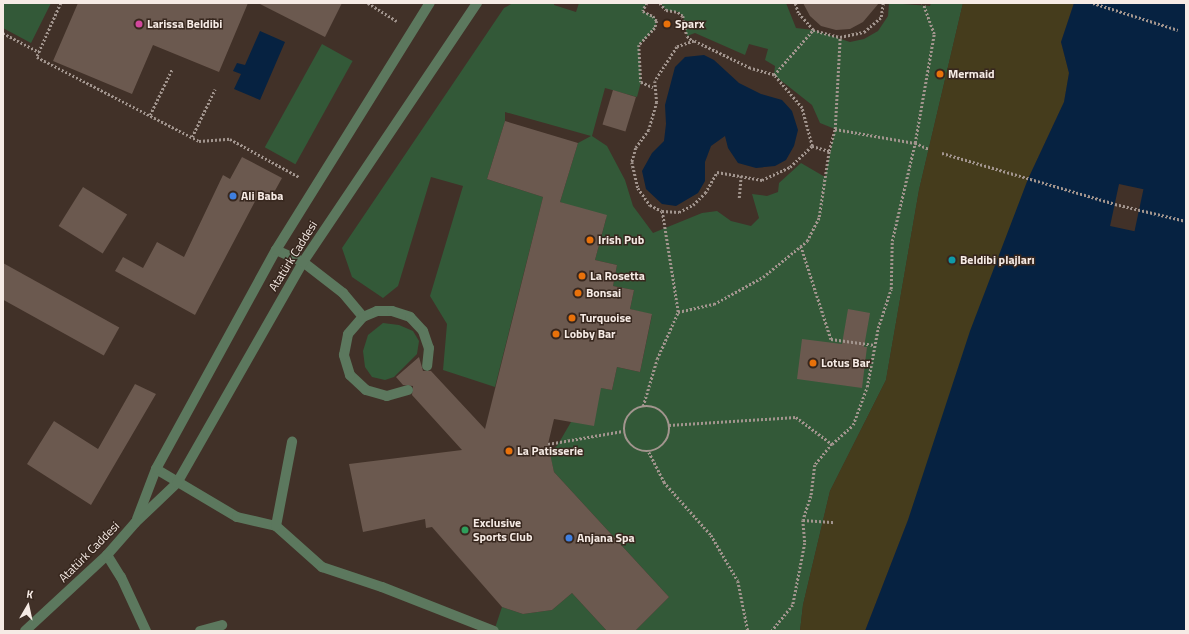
<!DOCTYPE html>
<html>
<head>
<meta charset="utf-8">
<style>
	body { margin:0 }
	#map { position:relative; width:1189px; height:634px; overflow:hidden; background:#413128; font-family:"Titillium Web",sans-serif }
	div>[style] { position:absolute }
	.green>* { inset:0; background:#335938; transform-origin:0 0 }
	.sand>* { inset:0; background:#453c1c }
	.water>* { inset:0; background:#062241 }
	.pier>* { inset:0; background:#413128; transform-origin:0 0 }
	.building>* { inset:0; background:#6b594f; transform-origin:0 0 }
	.path>* { height:2.5px; margin-top:-1.25px; transform-origin:0; background:repeating-linear-gradient(90deg,#a2958e 0 2px,transparent 0 4px) }
	.path>.ring { margin:-1.25px; padding:0; box-sizing:content-box; background:none; border:2.5px solid #a2958e; border-radius:50% }
	.service>* { height:10px; margin:-5px; padding:0 5px; transform-origin:5px; border-radius:5px; background:#5c785e }
	.minor>* { height:10px; margin:-5px; padding:0 5px; transform-origin:5px; border-radius:5px; background:#5c785e }
	.tertiary>* { height:10px; margin:-5px; padding:0 5px; transform-origin:5px; border-radius:5px; background:#5c785e }
	.dots>* { width:11px; height:11px; translate:-50% -50%; box-sizing:border-box; border:2px solid #37271e; border-radius:50% }
	span { translate:-50% -50%; white-space:nowrap; text-align:center; line-height:1.15; -webkit-text-stroke:3px #37271e; paint-order:stroke }
	.poi-label { font-size:12px; color:#f6ebe5; font-weight:700 }
	.left { translate:0 -50%; text-align:left }
	.street-label { font-size:12px; color:#f6ebe5 }
	.frame { position:absolute; inset:0; border:4px solid #f6ebe5; pointer-events:none }
	.north { position:absolute; left:8px; top:586px; width:40px; height:40px; -webkit-text-stroke:3px #37271e; paint-order:stroke; rotate:9deg; font-size:11px; font-weight:700; line-height:16px; text-align:center; color:#f6ebe5 }
	.north::after { content:''; display:block; margin:auto; width:14px; height:18px; background:#f6ebe5; clip-path:polygon(50% 0,100% 100%,50% 72%,0 100%) }
</style>
</head>
<body>
<div id="map">
	<div class="green">
		<i style="clip-path:polygon(3px 3px,51px 3px,31px 43px,3px 28px)"></i>
		<i style="clip-path:polygon(513px 3px,554px 3px,554px 5px,576px 12px,579px 3px,647px 3px,643px 11px,653px 16px,657px 21px,655px 28px,639px 45px,641px 82px,637px 97px,605px 88px,592px 136px,607px 146px,625px 180px,633px 206px,653px 233px,702px 213px,717px 211px,731px 221px,751px 226px,759px 218px,752px 194px,767px 196px,778px 192px,779px 183px,801px 163px,825px 177px,835px 129px,820px 123px,812px 105px,774px 75px,775px 66px,765px 60px,768px 49px,749px 44px,745px 55px,695px 33px,687px 36px,683px 16px,678px 12px,666px 10px,660px 3px,786px 3px,796px 28px,813px 30px,850px 42px,864px 39px,878px 31px,888px 16px,889px 3px,930px 6px,931px 3px,963px 3px,919px 190px,886px 380px,830px 491px,803px 605px,800px 631px,635px 631px,669px 597px,554px 472px,549px 451px,557px 446px,571px 422px,586px 385px,612px 390px,617px 367px,640px 372px,652px 315px,630px 309px,634px 290px,613px 286px,617px 265px,595px 260px,606px 219px,560px 202px,578px 143px,591px 136px,505px 112px,505px 121px,487px 179px,543px 197px,495px 387px,443px 370px,447px 324px,430px 296px,463px 186px,431px 177px,398px 286px,383px 298px,352px 277px,342px 248px,504px 8px)"></i>
		<i style="left:322px;top:44px;width:35px;height:118px;rotate:29deg"></i>
		<i style="clip-path:polygon(383px 323px,399px 325px,413px 331px,419px 341px,417px 354px,394px 377px,385px 380px,372px 377px,365px 367px,363px 351px,368px 335px)"></i>
		<i style="clip-path:polygon(572px 593px,607px 631px,494px 631px,502px 607px,523px 614px,552px 610px)"></i>
	</div>
	<div class="sand">
		<i style="clip-path:polygon(963px 3px,1074px 3px,1061px 42px,1069px 73px,1064px 102px,1028px 179px,908px 520px,865px 631px,800px 631px,803px 605px,830px 491px,886px 380px,919px 190px)"></i>
	</div>
	<div class="water">
		<i style="clip-path:polygon(1074px 3px,1186px 3px,1186px 631px,865px 631px,908px 520px,970px 331px,1028px 179px,1064px 102px,1069px 73px,1061px 42px)"></i>
		<i style="clip-path:polygon(260px 31px,285px 42px,260px 100px,234px 89px,241px 74px,233px 71px,237px 63px,245px 65px)"></i>
		<i style="clip-path:polygon(704px 55px,714px 60px,739px 83px,761px 94px,782px 100px,792px 111px,798px 130px,794px 146px,786px 160px,775px 166px,756px 168px,738px 163px,728px 148px,725px 136px,711px 146px,705px 162px,705px 181px,698px 193px,676px 206px,662px 204px,646px 189px,642px 171px,652px 153px,664px 141px,666px 124px,665px 105px,675px 67px,685px 57px)"></i>
	</div>
	<div class="pier">
		<i style="left:1119px;top:184px;width:25px;height:43px;rotate:12deg"></i>
	</div>
	<div class="building">
		<i style="clip-path:polygon(78px 3px,248px 3px,219px 72px,153px 45px,132px 94px,53px 61px)"></i>
		<i style="clip-path:polygon(258px 3px,342px 3px,325px 37px)"></i>
		<i style="clip-path:polygon(803px 3px,879px 3px,863px 22px,850px 29px,836px 30px,821px 26px,810px 16px)"></i>
		<i style="left:613px;top:90px;width:24px;height:36px;rotate:17deg"></i>
		<i style="clip-path:polygon(505px 121px,578px 143px,560px 202px,607px 215px,595px 260px,617px 265px,613px 286px,634px 290px,630px 309px,652px 314px,640px 372px,617px 367px,612px 390px,601px 388px,594px 426px,554px 419px,548px 444px,554px 472px,669px 597px,635px 631px,607px 631px,572px 593px,552px 610px,523px 614px,502px 607px,432px 527px,426px 528px,425px 519px,363px 532px,349px 464px,462px 450px,412px 395px,413px 386px,403px 385px,396px 377px,419px 357px,423px 371px,431px 371px,485px 429px,543px 197px,487px 179px)"></i>
		<i style="clip-path:polygon(242px 157px,282px 178px,272px 196px,261px 190px,195px 315px,115px 271px,123px 257px,143px 268px,157px 242px,184px 257px,223px 175px,230px 179px)"></i>
		<i style="left:83px;top:187px;width:52px;height:46px;rotate:32deg"></i>
		<i style="left:3px;top:263px;width:133px;height:32px;rotate:29deg"></i>
		<i style="clip-path:polygon(848px 309px,870px 313px,864px 347px,867px 347px,862px 388px,797px 379px,802px 339px,842px 344px)"></i>
		<i style="clip-path:polygon(135px 384px,156px 394px,91px 505px,27px 464px,54px 421px,98px 449px)"></i>
	</div>
	<div class="path">
		<i style="left:61px;top:3px;width:59px;rotate:114deg"></i>
		<i style="left:37px;top:57px;width:182px;rotate:27.4deg"></i>
		<i style="left:199px;top:141px;width:31px;rotate:-4deg"></i>
		<i style="left:230px;top:139px;width:79px;rotate:28.8deg"></i>
		<i style="left:368px;top:3px;width:34px;rotate:32deg"></i>
		<i style="left:647px;top:3px;width:9px;rotate:117deg"></i>
		<i style="left:643px;top:11px;width:11px;rotate:27deg"></i>
		<i style="left:653px;top:16px;width:6px;rotate:51deg"></i>
		<i style="left:657px;top:21px;width:7px;rotate:106deg"></i>
		<i style="left:655px;top:28px;width:23px;rotate:133deg"></i>
		<i style="left:639px;top:45px;width:37px;rotate:87deg"></i>
		<i style="left:641px;top:82px;width:13px;rotate:23deg"></i>
		<i style="left:660px;top:3px;width:9px;rotate:49deg"></i>
		<i style="left:666px;top:10px;width:12px;rotate:9deg"></i>
		<i style="left:678px;top:12px;width:6px;rotate:39deg"></i>
		<i style="left:683px;top:16px;width:20px;rotate:79deg"></i>
		<i style="left:687px;top:36px;width:8px;rotate:40deg"></i>
		<i style="left:1093px;top:3px;width:89px;rotate:17.6deg"></i>
		<i style="left:813px;top:30px;width:28px;rotate:15deg"></i>
		<i style="left:840px;top:37px;width:25px;rotate:-12deg"></i>
		<i style="left:864px;top:32px;width:23px;rotate:-41deg"></i>
		<i style="left:881px;top:17px;width:14px;rotate:-82deg"></i>
		<i style="left:3px;top:33px;width:41px;rotate:27.8deg"></i>
		<i style="left:774px;top:75px;width:25px;rotate:-164deg"></i>
		<i style="left:750px;top:68px;width:62px;rotate:-154.3deg"></i>
		<i style="left:694px;top:41px;width:18px;rotate:161deg"></i>
		<i style="left:677px;top:47px;width:40px;rotate:122.9deg"></i>
		<i style="left:655px;top:81px;width:21px;rotate:85deg"></i>
		<i style="left:657px;top:102px;width:29px;rotate:106deg"></i>
		<i style="left:649px;top:130px;width:22px;rotate:126deg"></i>
		<i style="left:636px;top:148px;width:15px;rotate:106deg"></i>
		<i style="left:632px;top:162px;width:27px;rotate:77deg"></i>
		<i style="left:638px;top:188px;width:21px;rotate:55deg"></i>
		<i style="left:650px;top:205px;width:13px;rotate:27deg"></i>
		<i style="left:662px;top:211px;width:17px;rotate:3deg"></i>
		<i style="left:679px;top:212px;width:16px;rotate:-27deg"></i>
		<i style="left:693px;top:205px;width:17px;rotate:-45deg"></i>
		<i style="left:705px;top:193px;width:24px;rotate:-60deg"></i>
		<i style="left:717px;top:172px;width:46px;rotate:10.1deg"></i>
		<i style="left:762px;top:180px;width:31px;rotate:-25deg"></i>
		<i style="left:790px;top:167px;width:30px;rotate:-44deg"></i>
		<i style="left:812px;top:146px;width:39px;rotate:-105deg"></i>
		<i style="left:802px;top:108px;width:43px;rotate:-130.3deg"></i>
		<i style="left:774px;top:75px;width:60px;rotate:-49.1deg"></i>
		<i style="left:813px;top:30px;width:23px;rotate:-131deg"></i>
		<i style="left:798px;top:13px;width:10px;rotate:-107deg"></i>
		<i style="left:150px;top:115px;width:51px;rotate:-64.4deg"></i>
		<i style="left:835px;top:129px;width:81px;rotate:9.9deg"></i>
		<i style="left:915px;top:143px;width:15px;rotate:23deg"></i>
		<i style="left:192px;top:137px;width:53px;rotate:-64.4deg"></i>
		<i style="left:812px;top:146px;width:18px;rotate:16deg"></i>
		<i style="left:829px;top:151px;width:23px;rotate:-75deg"></i>
		<i style="left:835px;top:129px;width:92px;rotate:-86.9deg"></i>
		<i style="left:942px;top:153px;width:180px;rotate:16.4deg"></i>
		<i style="left:1115px;top:204px;width:73px;rotate:13.5deg"></i>
		<i style="left:739px;top:198px;width:22px;rotate:-85deg"></i>
		<i style="left:801px;top:246px;width:98px;rotate:72.1deg"></i>
		<i style="left:831px;top:339px;width:44px;rotate:7.8deg"></i>
		<i style="left:678px;top:312px;width:37px;rotate:-13deg"></i>
		<i style="left:714px;top:304px;width:56px;rotate:-28.9deg"></i>
		<i style="left:763px;top:277px;width:57px;rotate:-39.3deg"></i>
		<i style="left:807px;top:241px;width:27px;rotate:-63deg"></i>
		<i style="left:819px;top:217px;width:67px;rotate:-81.4deg"></i>
		<i style="left:643px;top:406px;width:49px;rotate:-73.4deg"></i>
		<i style="left:657px;top:359px;width:51px;rotate:-65.9deg"></i>
		<i style="left:678px;top:312px;width:102px;rotate:-99deg"></i>
		<i class="ring" style="left:624px;top:406px;width:43.5px;height:43.5px"></i>
		<i style="left:669px;top:425px;width:127px;rotate:-3.6deg"></i>
		<i style="left:796px;top:417px;width:45px;rotate:36.9deg"></i>
		<i style="left:832px;top:444px;width:27px;rotate:129deg"></i>
		<i style="left:815px;top:465px;width:31px;rotate:97deg"></i>
		<i style="left:811px;top:496px;width:25px;rotate:108deg"></i>
		<i style="left:803px;top:520px;width:23px;rotate:85deg"></i>
		<i style="left:805px;top:543px;width:63px;rotate:101deg"></i>
		<i style="left:793px;top:605px;width:33px;rotate:129deg"></i>
		<i style="left:548px;top:444px;width:76px;rotate:-9.8deg"></i>
		<i style="left:832px;top:444px;width:28px;rotate:-42deg"></i>
		<i style="left:853px;top:425px;width:40px;rotate:-69.8deg"></i>
		<i style="left:867px;top:387px;width:60px;rotate:-79.4deg"></i>
		<i style="left:878px;top:328px;width:41px;rotate:-71.6deg"></i>
		<i style="left:891px;top:289px;width:48px;rotate:-88.8deg"></i>
		<i style="left:892px;top:241px;width:101px;rotate:-76.8deg"></i>
		<i style="left:915px;top:143px;width:111px;rotate:-80.1deg"></i>
		<i style="left:934px;top:34px;width:33px;rotate:-110deg"></i>
		<i style="left:649px;top:452px;width:34px;rotate:63deg"></i>
		<i style="left:664px;top:482px;width:71px;rotate:48.4deg"></i>
		<i style="left:711px;top:535px;width:53px;rotate:59.6deg"></i>
		<i style="left:738px;top:581px;width:51px;rotate:78.7deg"></i>
		<i style="left:803px;top:520px;width:32px;rotate:4deg"></i>
	</div>
	<div class="service">
		<i style="left:276px;top:250px;width:30px;rotate:24deg"></i>
		<i style="left:303px;top:262px;width:51px;rotate:37.8deg"></i>
		<i style="left:343px;top:293px;width:31px;rotate:50deg"></i>
		<i style="left:408px;top:390px;width:22px;rotate:164deg"></i>
		<i style="left:387px;top:396px;width:22px;rotate:-164deg"></i>
		<i style="left:366px;top:390px;width:22px;rotate:-137deg"></i>
		<i style="left:350px;top:375px;width:21px;rotate:-107deg"></i>
		<i style="left:344px;top:355px;width:21px;rotate:-79deg"></i>
		<i style="left:348px;top:334px;width:23px;rotate:-49deg"></i>
		<i style="left:363px;top:317px;width:15px;rotate:-23deg"></i>
		<i style="left:377px;top:311px;width:15px"></i>
		<i style="left:392px;top:311px;width:19px;rotate:18deg"></i>
		<i style="left:410px;top:317px;width:19px;rotate:47deg"></i>
		<i style="left:423px;top:331px;width:18px;rotate:71deg"></i>
		<i style="left:429px;top:348px;width:18px;rotate:96deg"></i>
		<i style="left:156px;top:469px;width:94px;rotate:30.7deg"></i>
		<i style="left:237px;top:517px;width:40px;rotate:13deg"></i>
		<i style="left:276px;top:526px;width:62px;rotate:41.7deg"></i>
		<i style="left:322px;top:567px;width:63px;rotate:18.4deg"></i>
		<i style="left:382px;top:587px;width:120px;rotate:21.4deg"></i>
		<i style="left:276px;top:526px;width:86px;rotate:-79.2deg"></i>
		<i style="left:200px;top:631px;width:23px;rotate:-15deg"></i>
	</div>
	<div class="minor">
		<i style="left:107px;top:555px;width:26px;rotate:58deg"></i>
		<i style="left:121px;top:577px;width:60px;rotate:65.2deg"></i>
	</div>
	<div class="tertiary">
		<i style="left:137px;top:519px;width:53px;rotate:-69.2deg"></i>
		<i style="left:156px;top:469px;width:250px;rotate:-61.3deg"></i>
		<i style="left:276px;top:250px;width:291px;rotate:-58.1deg"></i>
		<i style="left:25px;top:631px;width:112px;rotate:-42.8deg"></i>
		<i style="left:107px;top:555px;width:43px;rotate:-48.8deg"></i>
		<i style="left:135px;top:523px;width:58px;rotate:-43.6deg"></i>
		<i style="left:177px;top:483px;width:254px;rotate:-60.3deg"></i>
		<i style="left:303px;top:262px;width:312px;rotate:-56.1deg"></i>
	</div>
	<div class="dots">
		<i style="left:139px;top:24px;background:#d1479c"></i>
		<i style="left:667px;top:24px;background:#e8710a"></i>
		<i style="left:940px;top:74px;background:#e8710a"></i>
		<i style="left:233px;top:196px;background:#3f7fe0"></i>
		<i style="left:590px;top:240px;background:#e8710a"></i>
		<i style="left:952px;top:260px;background:#0f9aa8"></i>
		<i style="left:582px;top:276px;background:#e8710a"></i>
		<i style="left:578px;top:293px;background:#e8710a"></i>
		<i style="left:572px;top:318px;background:#e8710a"></i>
		<i style="left:556px;top:334px;background:#e8710a"></i>
		<i style="left:813px;top:363px;background:#e8710a"></i>
		<i style="left:509px;top:451px;background:#e8710a"></i>
		<i style="left:465px;top:530px;background:#2e9e5b"></i>
		<i style="left:569px;top:538px;background:#3f7fe0"></i>
	</div>
	<div class="poi-label">
		<span class="left" style="left:147px;top:24px">Larissa Beldibi</span>
		<span class="left" style="left:675px;top:24px">Sparx</span>
		<span class="left" style="left:948px;top:74px">Mermaid</span>
		<span class="left" style="left:241px;top:196px">Ali Baba</span>
		<span class="left" style="left:598px;top:240px">Irish Pub</span>
		<span class="left" style="left:960px;top:260px">Beldibi plajları</span>
		<span class="left" style="left:590px;top:276px">La Rosetta</span>
		<span class="left" style="left:586px;top:293px">Bonsai</span>
		<span class="left" style="left:580px;top:318px">Turquoise</span>
		<span class="left" style="left:564px;top:334px">Lobby Bar</span>
		<span class="left" style="left:821px;top:363px">Lotus Bar</span>
		<span class="left" style="left:517px;top:451px">La Patisserie</span>
		<span class="left" style="left:473px;top:530px">Exclusive<br>Sports Club</span>
		<span class="left" style="left:577px;top:538px">Anjana Spa</span>
	</div>
	<div class="street-label">
		<span style="left:293px;top:256px;rotate:-58deg">Atatürk Caddesi</span>
		<span style="left:89px;top:552px;rotate:-45deg">Atatürk Caddesi</span>
	</div>
	<div class="frame"></div>
	<div class="north">K</div>
</div>
</body>
</html>
